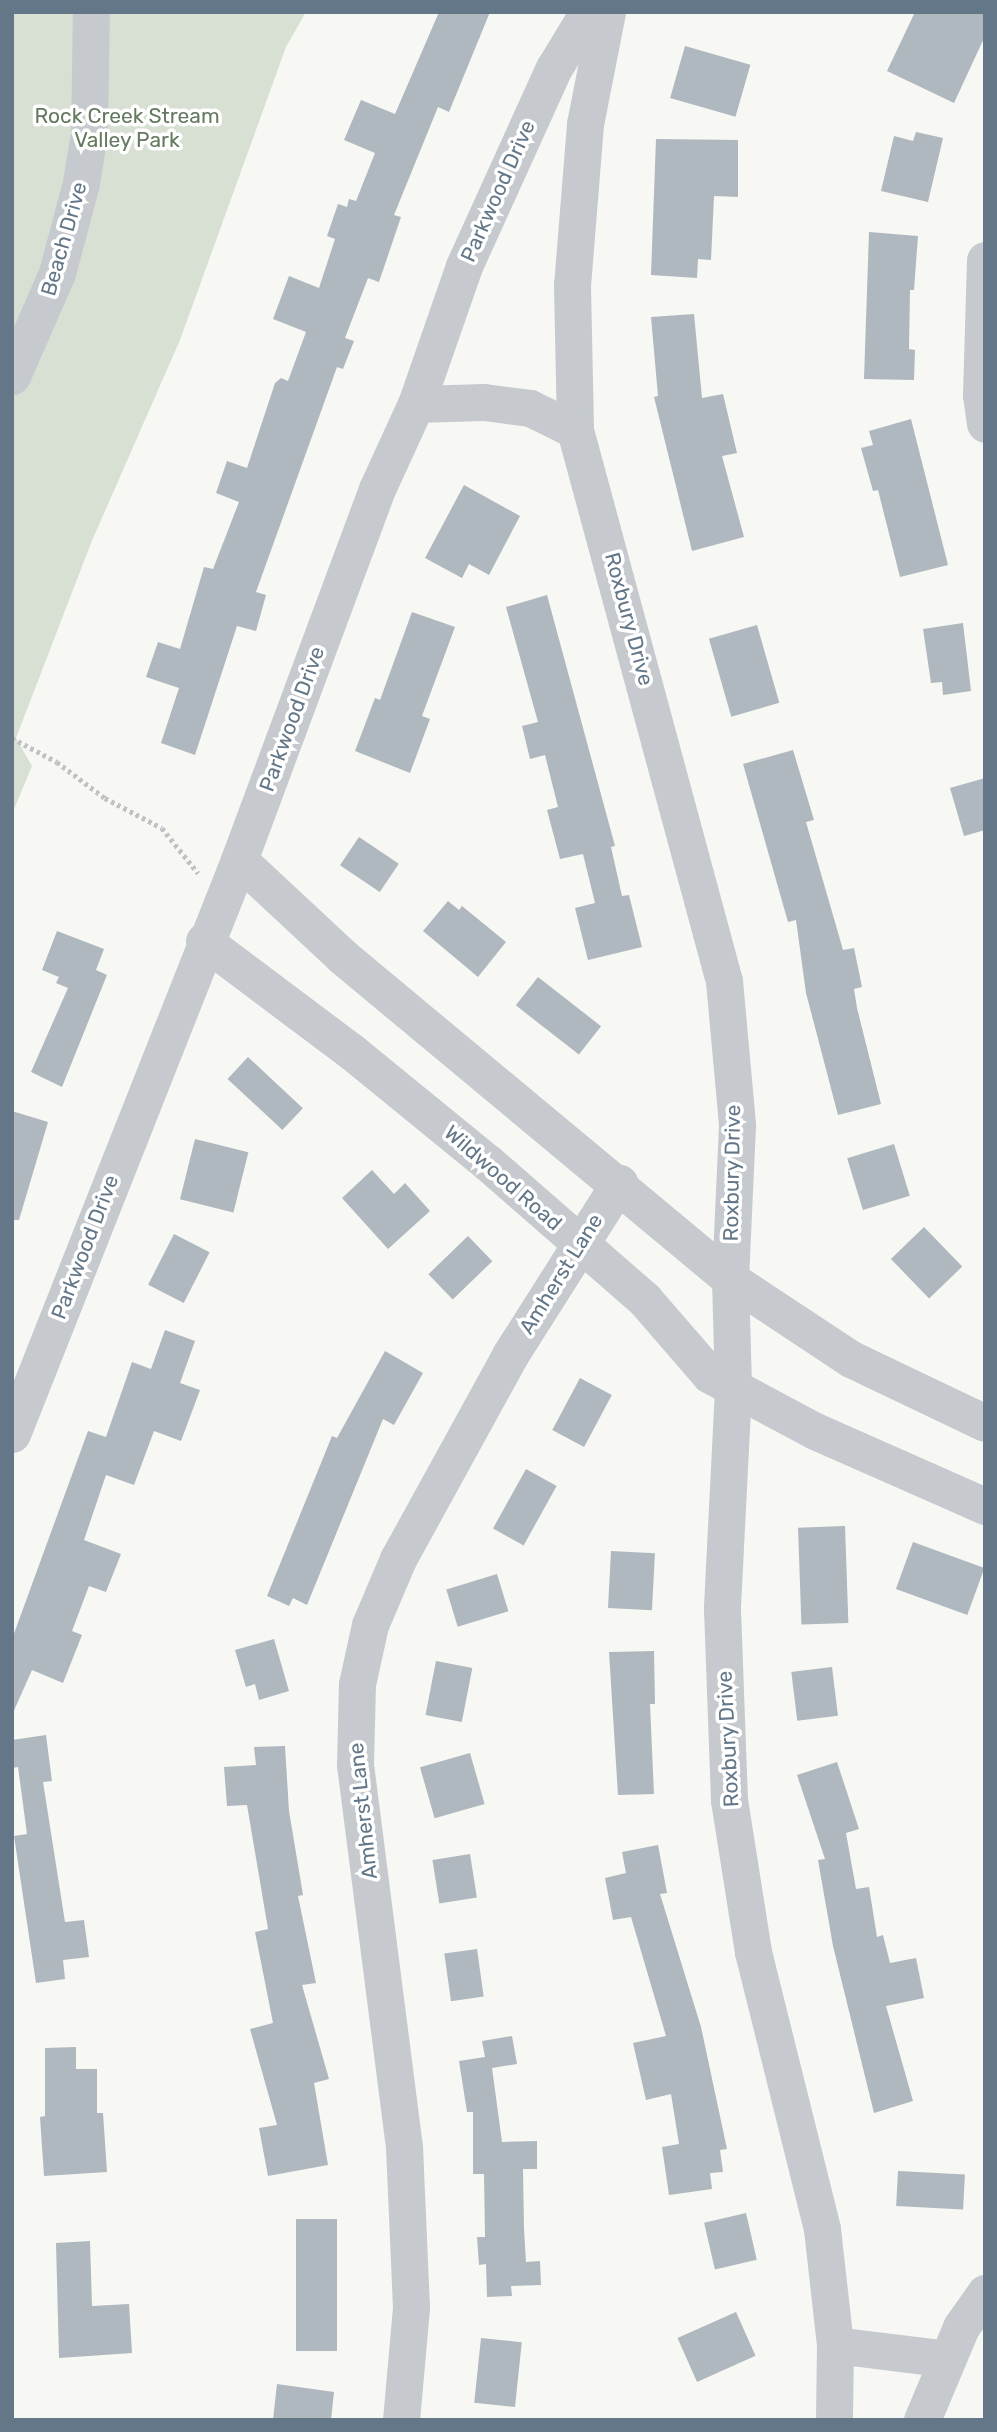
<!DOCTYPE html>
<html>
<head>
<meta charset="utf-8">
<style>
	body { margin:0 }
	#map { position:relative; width:997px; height:2432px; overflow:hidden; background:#f7f7f4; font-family:Rubik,sans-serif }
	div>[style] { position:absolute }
	.green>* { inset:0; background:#d8e0d4 }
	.building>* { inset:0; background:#afb8be; transform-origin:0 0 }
	.path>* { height:4.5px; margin-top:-2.25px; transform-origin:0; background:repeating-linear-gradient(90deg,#bfc2c4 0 3.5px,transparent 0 7px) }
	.minor>* { height:37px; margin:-18.5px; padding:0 18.5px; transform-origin:18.5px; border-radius:18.5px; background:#c6cace }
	span { translate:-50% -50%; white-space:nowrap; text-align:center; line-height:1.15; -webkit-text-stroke:7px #fff; paint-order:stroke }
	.park-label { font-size:21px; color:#64795f }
	.street-label { font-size:21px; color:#637788 }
	.frame { position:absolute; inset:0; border:14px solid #637788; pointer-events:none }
</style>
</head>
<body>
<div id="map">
	<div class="green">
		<i style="clip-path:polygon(12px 12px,306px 12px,286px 47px,180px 340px,91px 543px,16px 738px,32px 766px,12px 814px)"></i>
	</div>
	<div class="building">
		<i style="clip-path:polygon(439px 12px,490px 12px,449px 112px,438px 107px,394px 215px,401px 217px,379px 282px,368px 278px,345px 338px,354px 341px,343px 369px,337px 367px,256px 592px,266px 595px,256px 631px,237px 626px,195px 755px,161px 743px,179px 688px,146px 677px,158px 642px,180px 649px,204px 567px,213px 569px,239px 502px,216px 493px,227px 461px,247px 468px,275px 383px,281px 378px,288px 381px,306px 332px,273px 319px,289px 276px,319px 288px,335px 239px,327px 236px,338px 204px,347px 207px,349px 199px,356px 201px,375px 153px,344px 140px,361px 100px,395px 114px)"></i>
		<i style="clip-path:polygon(915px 12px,985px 12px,985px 36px,954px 103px,887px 71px)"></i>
		<i style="left:685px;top:46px;width:68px;height:54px;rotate:16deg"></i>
		<i style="clip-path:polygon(916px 132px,943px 138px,928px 202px,881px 191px,894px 136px,913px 141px)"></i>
		<i style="clip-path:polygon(656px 139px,738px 140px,738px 197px,714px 196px,711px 260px,698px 259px,697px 278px,651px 275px)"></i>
		<i style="clip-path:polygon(869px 232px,918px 236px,914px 290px,910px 290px,909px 349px,915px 350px,914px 380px,864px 379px)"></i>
		<i style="clip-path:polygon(694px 314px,702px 398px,723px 394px,737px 453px,722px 456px,744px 537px,692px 551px,654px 397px,658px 396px,651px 317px)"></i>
		<i style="clip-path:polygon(911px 419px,948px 565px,900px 577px,878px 490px,873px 491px,861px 448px,873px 445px,869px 431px)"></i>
		<i style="clip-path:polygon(464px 485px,520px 516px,489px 575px,469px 564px,462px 578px,425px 558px)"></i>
		<i style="clip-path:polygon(547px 595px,615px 846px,611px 847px,622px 896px,629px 895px,642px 947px,588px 960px,575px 908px,595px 903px,583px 854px,560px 859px,547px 810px,558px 807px,545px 755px,530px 759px,522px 726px,538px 722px,506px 607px)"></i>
		<i style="clip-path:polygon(412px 612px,455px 627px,422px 716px,430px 719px,410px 773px,355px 751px,375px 698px,380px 700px)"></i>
		<i style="clip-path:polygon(963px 623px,971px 691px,943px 695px,942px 682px,931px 683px,923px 629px)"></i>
		<i style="left:757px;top:625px;width:81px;height:50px;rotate:74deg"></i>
		<i style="clip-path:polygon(793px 750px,814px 820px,806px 822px,839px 936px,843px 950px,854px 948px,862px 987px,854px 989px,857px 1008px,881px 1104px,838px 1115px,806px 993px,796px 920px,788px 922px,743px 764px)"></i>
		<i style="clip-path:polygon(985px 778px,985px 830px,964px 836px,950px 788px)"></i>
		<i style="left:359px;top:837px;width:48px;height:34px;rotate:34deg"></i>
		<i style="clip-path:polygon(448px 901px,459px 910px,462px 906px,506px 942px,478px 977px,423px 931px)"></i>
		<i style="clip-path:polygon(57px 931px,104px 949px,96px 970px,107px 975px,62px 1087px,31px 1072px,68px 988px,56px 983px,59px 977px,42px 970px)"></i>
		<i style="left:538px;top:977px;width:80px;height:36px;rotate:38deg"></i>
		<i style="left:248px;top:1057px;width:75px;height:30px;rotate:43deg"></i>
		<i style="clip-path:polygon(12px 1111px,48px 1122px,19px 1220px,12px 1220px)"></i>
		<i style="left:195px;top:1139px;width:55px;height:62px;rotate:14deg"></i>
		<i style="left:894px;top:1144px;width:54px;height:49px;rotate:73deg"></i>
		<i style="clip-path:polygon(372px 1170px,394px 1194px,405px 1183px,430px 1211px,388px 1249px,342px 1198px)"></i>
		<i style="left:924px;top:1227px;width:55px;height:46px;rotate:46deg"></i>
		<i style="left:174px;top:1234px;width:40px;height:57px;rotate:27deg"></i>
		<i style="left:468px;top:1236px;width:35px;height:55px;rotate:46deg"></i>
		<i style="clip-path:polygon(165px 1330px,195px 1341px,180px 1383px,200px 1390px,181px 1441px,154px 1431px,134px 1485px,106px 1475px,84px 1540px,121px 1554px,106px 1592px,89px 1586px,72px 1631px,82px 1635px,63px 1683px,32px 1670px,12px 1715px,12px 1639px,88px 1431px,106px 1437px,132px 1362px,151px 1369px)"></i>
		<i style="clip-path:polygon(385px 1351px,423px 1373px,394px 1425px,383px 1419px,307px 1605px,293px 1598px,289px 1606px,267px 1596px,332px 1436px,337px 1438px)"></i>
		<i style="left:580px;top:1378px;width:36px;height:59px;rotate:28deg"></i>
		<i style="left:526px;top:1469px;width:35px;height:68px;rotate:29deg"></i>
		<i style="left:845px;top:1526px;width:97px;height:47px;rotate:88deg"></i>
		<i style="left:913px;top:1542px;width:76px;height:50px;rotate:20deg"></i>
		<i style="left:611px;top:1551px;width:44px;height:57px;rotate:3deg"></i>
		<i style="left:497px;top:1574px;width:39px;height:53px;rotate:73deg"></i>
		<i style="clip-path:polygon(274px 1639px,289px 1691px,259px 1700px,255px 1684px,246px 1687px,235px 1650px)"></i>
		<i style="clip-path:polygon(654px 1651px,655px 1704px,650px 1704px,654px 1794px,618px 1795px,609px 1652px)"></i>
		<i style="left:436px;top:1661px;width:37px;height:55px;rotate:11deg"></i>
		<i style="left:832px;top:1667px;width:49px;height:41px;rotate:83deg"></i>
		<i style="clip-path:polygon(46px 1735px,52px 1781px,43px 1782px,65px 1922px,84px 1920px,89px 1957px,63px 1960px,65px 1979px,36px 1983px,14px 1836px,27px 1834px,18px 1767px,12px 1768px,12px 1740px)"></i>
		<i style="clip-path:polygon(285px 1746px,289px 1811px,303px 1895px,298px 1896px,316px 1983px,302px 1985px,329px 2079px,314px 2083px,328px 2165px,268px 2176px,259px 2128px,277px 2125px,250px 2029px,273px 2023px,255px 1932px,268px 1929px,247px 1805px,227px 1806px,224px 1767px,256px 1765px,254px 1747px)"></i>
		<i style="left:470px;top:1753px;width:53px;height:52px;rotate:74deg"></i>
		<i style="clip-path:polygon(837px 1762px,859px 1829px,846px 1833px,856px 1889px,869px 1887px,877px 1937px,883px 1935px,890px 1963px,916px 1958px,924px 1998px,886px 2006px,913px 2101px,874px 2113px,833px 1946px,818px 1860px,825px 1859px,797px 1775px)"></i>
		<i style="clip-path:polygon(658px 1845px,667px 1893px,660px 1894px,701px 2027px,727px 2149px,720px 2150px,723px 2172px,710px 2173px,712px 2189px,669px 2195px,662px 2147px,679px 2144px,671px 2094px,646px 2100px,633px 2043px,666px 2036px,631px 1917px,613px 1920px,605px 1878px,626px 1873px,622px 1852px)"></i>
		<i style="left:470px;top:1854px;width:44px;height:38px;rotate:81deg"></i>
		<i style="left:477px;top:1949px;width:48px;height:33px;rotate:82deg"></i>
		<i style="clip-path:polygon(512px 2036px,517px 2064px,492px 2068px,502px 2142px,537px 2141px,537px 2169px,523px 2169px,524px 2229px,526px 2262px,540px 2261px,541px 2285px,511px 2286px,512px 2296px,487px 2297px,486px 2264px,479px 2265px,477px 2237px,485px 2237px,484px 2174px,473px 2174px,473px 2112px,467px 2112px,459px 2061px,485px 2057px,482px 2041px)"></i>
		<i style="clip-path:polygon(76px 2047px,76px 2069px,97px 2069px,97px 2113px,103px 2113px,107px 2172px,44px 2176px,40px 2117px,45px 2116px,45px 2048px)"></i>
		<i style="left:898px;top:2171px;width:67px;height:35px;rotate:3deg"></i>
		<i style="left:746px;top:2213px;width:48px;height:43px;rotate:77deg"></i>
		<i style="left:337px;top:2219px;width:132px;height:41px;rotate:90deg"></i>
		<i style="clip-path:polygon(90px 2241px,92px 2306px,129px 2304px,132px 2353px,59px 2358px,56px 2243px)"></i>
		<i style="left:736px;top:2312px;width:48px;height:64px;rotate:66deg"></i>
		<i style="left:481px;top:2338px;width:41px;height:65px;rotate:6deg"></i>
		<i style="clip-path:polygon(277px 2384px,334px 2392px,331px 2420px,273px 2420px)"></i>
	</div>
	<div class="path">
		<i style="left:12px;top:738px;width:51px;rotate:28.1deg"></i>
		<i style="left:57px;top:762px;width:60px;rotate:36.9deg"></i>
		<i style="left:105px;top:798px;width:64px;rotate:27.8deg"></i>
		<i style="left:162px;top:828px;width:58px;rotate:51.3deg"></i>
	</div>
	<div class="minor">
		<i style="left:607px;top:12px;width:114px;rotate:101.1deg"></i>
		<i style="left:585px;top:124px;width:162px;rotate:94.6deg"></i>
		<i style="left:572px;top:285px;width:145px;rotate:88.8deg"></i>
		<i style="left:575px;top:430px;width:571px;rotate:74.87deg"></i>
		<i style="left:724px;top:981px;width:145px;rotate:84.8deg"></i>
		<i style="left:737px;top:1125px;width:154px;rotate:92.6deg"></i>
		<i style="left:730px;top:1279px;width:110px;rotate:88.4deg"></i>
		<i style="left:733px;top:1389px;width:220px;rotate:92.9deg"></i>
		<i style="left:722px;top:1609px;width:191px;rotate:87.9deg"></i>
		<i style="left:729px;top:1800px;width:154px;rotate:81deg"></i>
		<i style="left:753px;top:1952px;width:285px;rotate:76deg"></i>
		<i style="left:822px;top:2229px;width:117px;rotate:83.6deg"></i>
		<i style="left:835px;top:2345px;width:75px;rotate:90.8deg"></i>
		<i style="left:985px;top:260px;width:135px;rotate:91.7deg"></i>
		<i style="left:981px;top:395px;width:29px;rotate:82deg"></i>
		<i style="left:12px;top:376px;width:112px;rotate:-66.4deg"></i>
		<i style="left:57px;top:273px;width:93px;rotate:-75.1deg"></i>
		<i style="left:81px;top:183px;width:51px;rotate:-80.9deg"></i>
		<i style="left:89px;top:133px;width:121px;rotate:-89.1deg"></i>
		<i style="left:416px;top:404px;width:68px;rotate:-1.7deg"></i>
		<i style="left:484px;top:402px;width:46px;rotate:7.4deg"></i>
		<i style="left:530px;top:408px;width:50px;rotate:26.1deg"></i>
		<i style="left:239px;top:860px;width:142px;rotate:43deg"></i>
		<i style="left:343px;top:957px;width:503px;rotate:39.76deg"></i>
		<i style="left:730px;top:1279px;width:145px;rotate:33.5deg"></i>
		<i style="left:851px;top:1359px;width:148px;rotate:25.5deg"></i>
		<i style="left:204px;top:941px;width:185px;rotate:36.9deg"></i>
		<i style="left:352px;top:1052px;width:174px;rotate:39.2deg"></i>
		<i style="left:487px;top:1162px;width:210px;rotate:41.1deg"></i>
		<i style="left:645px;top:1300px;width:99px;rotate:49.1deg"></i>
		<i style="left:710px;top:1375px;width:119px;rotate:28.1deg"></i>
		<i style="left:815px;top:1431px;width:186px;rotate:23.8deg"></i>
		<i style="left:12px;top:1434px;width:617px;rotate:-68.42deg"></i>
		<i style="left:239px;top:860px;width:396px;rotate:-69.6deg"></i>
		<i style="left:377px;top:489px;width:94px;rotate:-65.4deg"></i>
		<i style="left:416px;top:404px;width:146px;rotate:-70.8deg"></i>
		<i style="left:464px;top:266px;width:217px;rotate:-65.6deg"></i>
		<i style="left:554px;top:68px;width:66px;rotate:-58.7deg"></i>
		<i style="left:835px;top:2345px;width:113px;rotate:7.1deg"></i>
		<i style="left:401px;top:2420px;width:113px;rotate:-84.9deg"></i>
		<i style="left:411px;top:2307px;width:160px;rotate:-92.5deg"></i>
		<i style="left:404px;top:2147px;width:386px;rotate:-97.3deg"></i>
		<i style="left:355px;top:1764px;width:80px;rotate:-88.6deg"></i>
		<i style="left:357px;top:1684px;width:60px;rotate:-77.6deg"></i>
		<i style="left:370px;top:1625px;width:72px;rotate:-67deg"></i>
		<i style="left:398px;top:1559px;width:233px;rotate:-61.2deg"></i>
		<i style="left:510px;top:1355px;width:204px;rotate:-57.6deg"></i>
		<i style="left:922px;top:2420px;width:101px;rotate:-67.2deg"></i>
		<i style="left:961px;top:2327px;width:42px;rotate:-54.8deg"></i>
	</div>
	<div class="park-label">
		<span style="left:127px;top:128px">Rock Creek Stream<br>Valley Park</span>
	</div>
	<div class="street-label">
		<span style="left:498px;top:191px;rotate:-66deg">Parkwood Drive</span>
		<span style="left:64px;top:239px;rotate:-74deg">Beach Drive</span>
		<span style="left:629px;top:619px;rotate:75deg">Roxbury Drive</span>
		<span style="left:292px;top:719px;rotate:-70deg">Parkwood Drive</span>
		<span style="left:732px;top:1173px;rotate:-89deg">Roxbury Drive</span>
		<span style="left:503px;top:1178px;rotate:41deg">Wildwood Road</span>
		<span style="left:85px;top:1247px;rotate:-69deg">Parkwood Drive</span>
		<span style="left:561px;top:1274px;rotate:-58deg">Amherst Lane</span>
		<span style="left:728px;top:1739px;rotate:-93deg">Roxbury Drive</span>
		<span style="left:363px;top:1811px;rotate:-96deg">Amherst Lane</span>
	</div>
	<div class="frame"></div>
</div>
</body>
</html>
